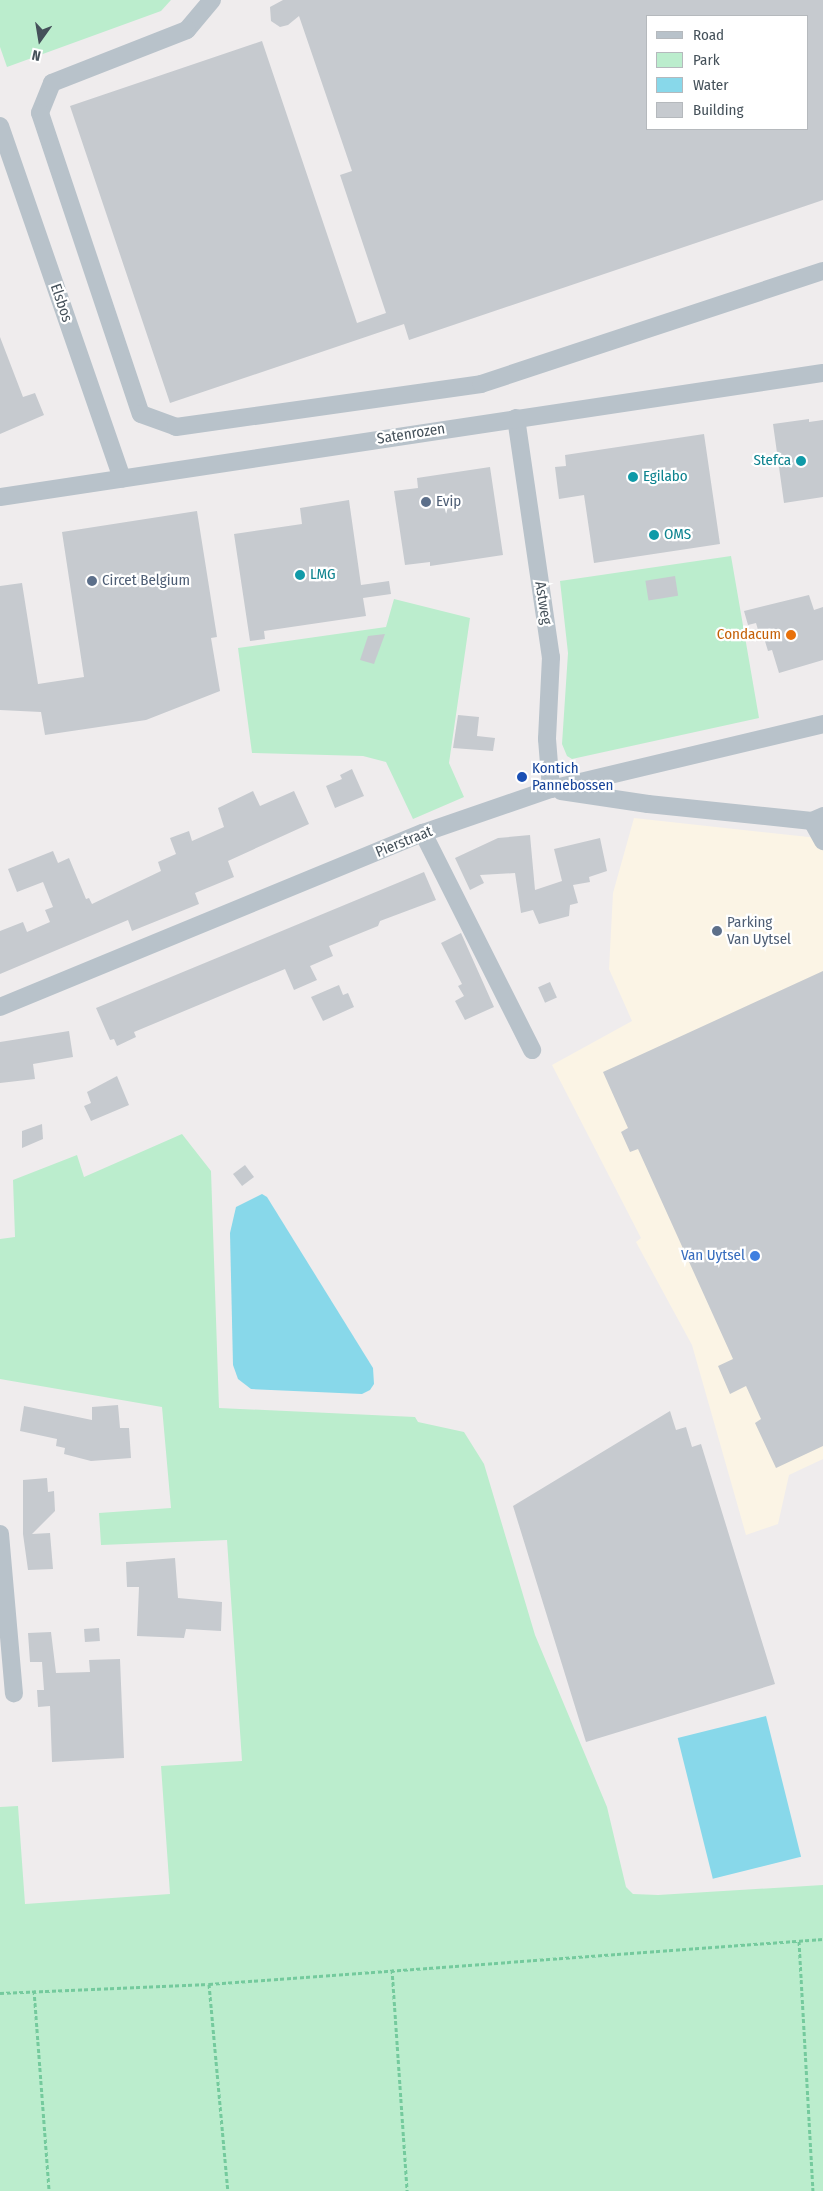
<!DOCTYPE html>
<html>
<head>
<meta charset="utf-8">
<style>
	body { margin:0 }
	#map { position:relative; width:823px; height:2191px; overflow:hidden; background:#efeced; font-family:"Fira Sans Condensed",sans-serif }
	div>[style] { position:absolute }
	.commercial>* { inset:0; background:#fbf4e5 }
	.green>* { inset:0; background:#bbedcd }
	.water>* { inset:0; background:#88d8ea; transform-origin:0 0 }
	.building>* { inset:0; background:#c6cacf; transform-origin:0 0 }
	.path>* { height:3px; margin-top:-1.5px; transform-origin:0; background:repeating-linear-gradient(90deg,#74ca9d 0 4px,transparent 0 6.5px) }
	.minor>* { height:18px; margin:-9px; padding:0 9px; transform-origin:9px; border-radius:9px; background:#b8c2ca }
	.dots>* { width:14px; height:14px; translate:-50% -50%; box-sizing:border-box; border:2px solid #fff; border-radius:50% }
	span { translate:-50% -50%; white-space:nowrap; text-align:center; line-height:1.15; -webkit-text-stroke:4.5px #fff; paint-order:stroke }
	.street-label { font-size:15px; color:#45515a }
	.culture-label { font-size:15px; color:#0d838f }
	.right { translate:-100% -50%; text-align:right }
	.left { translate:0 -50%; text-align:left }
	.service-label { font-size:15px; color:#4e5e75 }
	.food-label { font-size:15px; color:#c56008 }
	.transit-label { font-size:15px; color:#164399 }
	.shop-label { font-size:15px; color:#366cbe }
	.legend { position:absolute; left:646px; top:15px; width:162px; height:115px; box-sizing:border-box; background:#fff; border:1px solid #b5b9bd; margin:0; padding:6px 9px; list-style:none; font-size:15px; color:#45515a }
	.legend li { display:flex; align-items:center; gap:10px; height:25px }
	.legend b { width:25px; border:1px solid #b5b9bd }
	.north { position:absolute; left:15px; top:15px; width:50px; height:50px; -webkit-text-stroke:4px #fff; paint-order:stroke; rotate:193deg; font-size:14px; font-weight:700; line-height:20px; text-align:center; color:#45515a }
	.north::after { content:''; display:block; margin:auto; width:18px; height:22px; background:#45515a; clip-path:polygon(50% 0,100% 100%,50% 72%,0 100%) }
</style>
</head>
<body>
<div id="map">
	<div class="commercial">
		<i style="clip-path:polygon(634px 818px,818px 838px,823px 849px,823px 1459px,789px 1475px,778px 1524px,746px 1535px,692px 1345px,636px 1242px,641px 1238px,552px 1065px,632px 1021px,609px 969px,613px 893px)"></i>
	</div>
	<div class="green">
		<i style="clip-path:polygon(0 0,171px 0,161px 11px,7px 67px,0 47px)"></i>
		<i style="clip-path:polygon(731px 556px,759px 718px,572px 759px,567px 756px,562px 744px,568px 653px,560px 581px)"></i>
		<i style="clip-path:polygon(394px 599px,470px 618px,449px 763px,464px 797px,413px 819px,386px 762px,363px 756px,252px 753px,238px 648px,386px 627px)"></i>
		<i style="clip-path:polygon(182px 1134px,211px 1171px,219px 1408px,415px 1417px,418px 1422px,464px 1432px,484px 1464px,535px 1635px,607px 1807px,626px 1887px,633px 1894px,658px 1895px,823px 1885px,823px 2191px,0 2191px,0 1807px,18px 1806px,25px 1904px,170px 1894px,161px 1766px,242px 1761px,227px 1540px,101px 1545px,99px 1513px,171px 1508px,162px 1407px,0 1379px,0 1239px,15px 1237px,13px 1180px,77px 1155px,84px 1177px)"></i>
	</div>
	<div class="water">
		<i style="clip-path:polygon(262px 1194px,267px 1197px,373px 1368px,374px 1384px,370px 1390px,362px 1394px,251px 1389px,238px 1379px,233px 1365px,230px 1233px,236px 1207px)"></i>
		<i style="left:766px;top:1716px;width:145px;height:91px;rotate:76deg"></i>
	</div>
	<div class="building">
		<i style="clip-path:polygon(evenodd,283px 0,823px 0,823px 200px,409px 340px,404px 324px,170px 403px,70px 106px,262px 41px,357px 323px,386px 313px,340px 175px,352px 171px,299px 16px,288px 25px,280px 27px,271px 21px,270px 7px,283px 0,647px 16px,807px 16px,807px 129px,647px 129px,647px 16px)"></i>
		<i style="clip-path:polygon(0 337px,23px 397px,35px 393px,44px 415px,0 434px)"></i>
		<i style="clip-path:polygon(809px 419px,809px 422px,823px 420px,823px 497px,784px 503px,773px 424px)"></i>
		<i style="clip-path:polygon(704px 434px,720px 544px,594px 563px,584px 495px,559px 499px,555px 467px,566px 466px,565px 455px)"></i>
		<i style="clip-path:polygon(490px 467px,503px 555px,430px 566px,430px 562px,405px 565px,394px 491px,418px 488px,417px 478px)"></i>
		<i style="clip-path:polygon(349px 500px,361px 585px,389px 581px,391px 594px,363px 598px,366px 616px,264px 631px,265px 639px,250px 641px,234px 534px,302px 524px,300px 508px)"></i>
		<i style="clip-path:polygon(197px 511px,217px 637px,211px 638px,220px 691px,146px 720px,45px 735px,41px 712px,0 710px,0 586px,22px 583px,38px 684px,84px 677px,62px 532px)"></i>
		<i style="left:675px;top:576px;width:20px;height:30px;rotate:81deg"></i>
		<i style="clip-path:polygon(809px 595px,814px 610px,823px 607px,823px 660px,779px 673px,772px 650px,768px 651px,764px 638px,761px 640px,756px 623px,748px 625px,744px 611px)"></i>
		<i style="clip-path:polygon(385px 634px,374px 664px,360px 660px,368px 636px)"></i>
		<i style="clip-path:polygon(458px 715px,479px 717px,477px 736px,495px 738px,493px 751px,453px 748px)"></i>
		<i style="clip-path:polygon(352px 769px,364px 796px,335px 808px,326px 786px,342px 779px,340px 775px)"></i>
		<i style="clip-path:polygon(253px 791px,260px 806px,294px 791px,309px 824px,228px 861px,234px 877px,195px 893px,199px 904px,132px 931px,128px 920px,0 974px,0 931px,23px 922px,27px 932px,50px 922px,45px 910px,53px 907px,43px 882px,17px 892px,8px 869px,53px 851px,58px 863px,69px 858px,86px 899px,89px 898px,92px 904px,161px 871px,158px 862px,176px 854px,170px 838px,189px 831px,192px 841px,224px 827px,218px 808px)"></i>
		<i style="clip-path:polygon(530px 835px,535px 890px,562px 881px,554px 849px,600px 838px,607px 871px,589px 877px,590px 882px,573px 885px,578px 903px,570px 905px,569px 916px,539px 924px,533px 910px,521px 913px,515px 873px,480px 875px,484px 883px,470px 890px,455px 858px,498px 838px)"></i>
		<i style="clip-path:polygon(424px 872px,436px 900px,380px 921px,378px 926px,329px 946px,333px 956px,310px 966px,317px 980px,294px 990px,285px 969px,134px 1032px,136px 1037px,117px 1046px,114px 1039px,110px 1040px,96px 1008px)"></i>
		<i style="clip-path:polygon(461px 933px,494px 1007px,465px 1020px,455px 1001px,464px 996px,458px 986px,462px 984px,441px 943px)"></i>
		<i style="clip-path:polygon(823px 971px,823px 1446px,776px 1468px,755px 1423px,761px 1419px,746px 1386px,730px 1394px,718px 1366px,733px 1359px,638px 1149px,630px 1152px,621px 1132px,628px 1128px,603px 1072px)"></i>
		<i style="left:550px;top:982px;width:17px;height:13px;rotate:66deg"></i>
		<i style="clip-path:polygon(339px 985px,343px 995px,348px 993px,354px 1007px,323px 1021px,311px 997px)"></i>
		<i style="clip-path:polygon(69px 1031px,73px 1057px,33px 1064px,35px 1079px,0 1083px,0 1042px)"></i>
		<i style="clip-path:polygon(117px 1076px,129px 1105px,91px 1121px,84px 1106px,91px 1103px,87px 1092px)"></i>
		<i style="clip-path:polygon(42px 1124px,43px 1139px,22px 1148px,22px 1131px)"></i>
		<i style="left:245px;top:1165px;width:15px;height:15px;rotate:53deg"></i>
		<i style="clip-path:polygon(118px 1405px,120px 1428px,129px 1428px,131px 1458px,91px 1461px,64px 1454px,65px 1448px,56px 1446px,57px 1439px,20px 1431px,24px 1406px,92px 1420px,92px 1407px)"></i>
		<i style="clip-path:polygon(670px 1411px,676px 1430px,686px 1427px,692px 1447px,701px 1444px,775px 1684px,586px 1742px,513px 1506px)"></i>
		<i style="clip-path:polygon(47px 1478px,48px 1492px,54px 1491px,55px 1511px,32px 1534px,50px 1533px,53px 1569px,28px 1570px,23px 1534px,23px 1480px)"></i>
		<i style="clip-path:polygon(175px 1558px,178px 1598px,222px 1602px,221px 1631px,186px 1629px,184px 1638px,137px 1636px,139px 1587px,127px 1587px,126px 1562px)"></i>
		<i style="left:99px;top:1628px;width:13px;height:15px;rotate:86deg"></i>
		<i style="clip-path:polygon(51px 1632px,56px 1673px,90px 1672px,89px 1660px,120px 1659px,124px 1758px,52px 1762px,50px 1706px,38px 1707px,37px 1690px,44px 1690px,42px 1662px,30px 1662px,28px 1633px)"></i>
	</div>
	<div class="path">
		<i style="left:799px;top:1941px;width:250px;rotate:86.8deg"></i>
		<i style="left:392px;top:1969px;width:223px;rotate:86.1deg"></i>
		<i style="left:209px;top:1984px;width:208px;rotate:84.8deg"></i>
		<i style="left:34px;top:1990px;width:202px;rotate:85.7deg"></i>
		<i style="left:0;top:1993px;width:209px;rotate:-2.5deg"></i>
		<i style="left:209px;top:1984px;width:616px;rotate:-4.19deg"></i>
	</div>
	<div class="minor">
		<i style="left:212px;top:0;width:39px;rotate:130deg"></i>
		<i style="left:187px;top:30px;width:145px;rotate:158.6deg"></i>
		<i style="left:52px;top:83px;width:32px;rotate:112deg"></i>
		<i style="left:40px;top:113px;width:317px;rotate:71.5deg"></i>
		<i style="left:141px;top:414px;width:37px;rotate:20deg"></i>
		<i style="left:176px;top:427px;width:308px;rotate:-8deg"></i>
		<i style="left:481px;top:384px;width:360px;rotate:-18.3deg"></i>
		<i style="left:0;top:126px;width:373px;rotate:70.9deg"></i>
		<i style="left:516px;top:418px;width:242px;rotate:81.7deg"></i>
		<i style="left:551px;top:657px;width:82px;rotate:92.8deg"></i>
		<i style="left:547px;top:739px;width:50px;rotate:85.4deg"></i>
		<i style="left:0;top:497px;width:832px;rotate:-8.57deg"></i>
		<i style="left:561px;top:791px;width:88px;rotate:8.5deg"></i>
		<i style="left:648px;top:804px;width:165px;rotate:5.9deg"></i>
		<i style="left:812px;top:821px;width:12px;rotate:-24deg"></i>
		<i style="left:812px;top:821px;width:23px;rotate:61deg"></i>
		<i style="left:423px;top:833px;width:243px;rotate:63.3deg"></i>
		<i style="left:0;top:1007px;width:457px;rotate:-22.4deg"></i>
		<i style="left:423px;top:833px;width:135px;rotate:-19deg"></i>
		<i style="left:551px;top:789px;width:280px;rotate:-13.4deg"></i>
		<i style="left:0;top:1534px;width:160px;rotate:85deg"></i>
	</div>
	<div class="dots">
		<i style="left:801px;top:461px;background:#0f9aa8"></i>
		<i style="left:633px;top:477px;background:#0f9aa8"></i>
		<i style="left:426px;top:502px;background:#5c6f8a"></i>
		<i style="left:654px;top:535px;background:#0f9aa8"></i>
		<i style="left:300px;top:575px;background:#0f9aa8"></i>
		<i style="left:92px;top:581px;background:#5c6f8a"></i>
		<i style="left:791px;top:635px;background:#e8710a"></i>
		<i style="left:522px;top:777px;background:#1a4fb4"></i>
		<i style="left:717px;top:931px;background:#5c6f8a"></i>
		<i style="left:755px;top:1256px;background:#3f7fe0"></i>
	</div>
	<div class="street-label">
		<span style="left:61px;top:303px;rotate:71deg">Elsbos</span>
		<span style="left:411px;top:434px;rotate:-9deg">Satenrozen</span>
		<span style="left:543px;top:603px;rotate:81deg">Astweg</span>
		<span style="left:404px;top:842px;rotate:-22deg">Pierstraat</span>
	</div>
	<div class="culture-label">
		<span class="right" style="left:791px;top:461px">Stefca</span>
		<span class="left" style="left:643px;top:477px">Egilabo</span>
		<span class="left" style="left:664px;top:535px">OMS</span>
		<span class="left" style="left:310px;top:575px">LMG</span>
	</div>
	<div class="service-label">
		<span class="left" style="left:436px;top:502px">Evip</span>
		<span class="left" style="left:102px;top:581px">Circet Belgium</span>
		<span class="left" style="left:727px;top:931px">Parking<br>Van Uytsel</span>
	</div>
	<div class="food-label">
		<span class="right" style="left:781px;top:635px">Condacum</span>
	</div>
	<div class="transit-label">
		<span class="left" style="left:532px;top:777px">Kontich<br>Pannebossen</span>
	</div>
	<div class="shop-label">
		<span class="right" style="left:745px;top:1256px">Van Uytsel</span>
	</div>
	<ul class="legend">
	<li><b style="height:6px;background:#b8c2ca"></b>Road</li>
	<li><b style="height:14px;background:#bbedcd"></b>Park</li>
	<li><b style="height:14px;background:#88d8ea"></b>Water</li>
	<li><b style="height:14px;background:#c6cacf"></b>Building</li>
	</ul>
	<div class="north">N</div>
</div>
</body>
</html>
